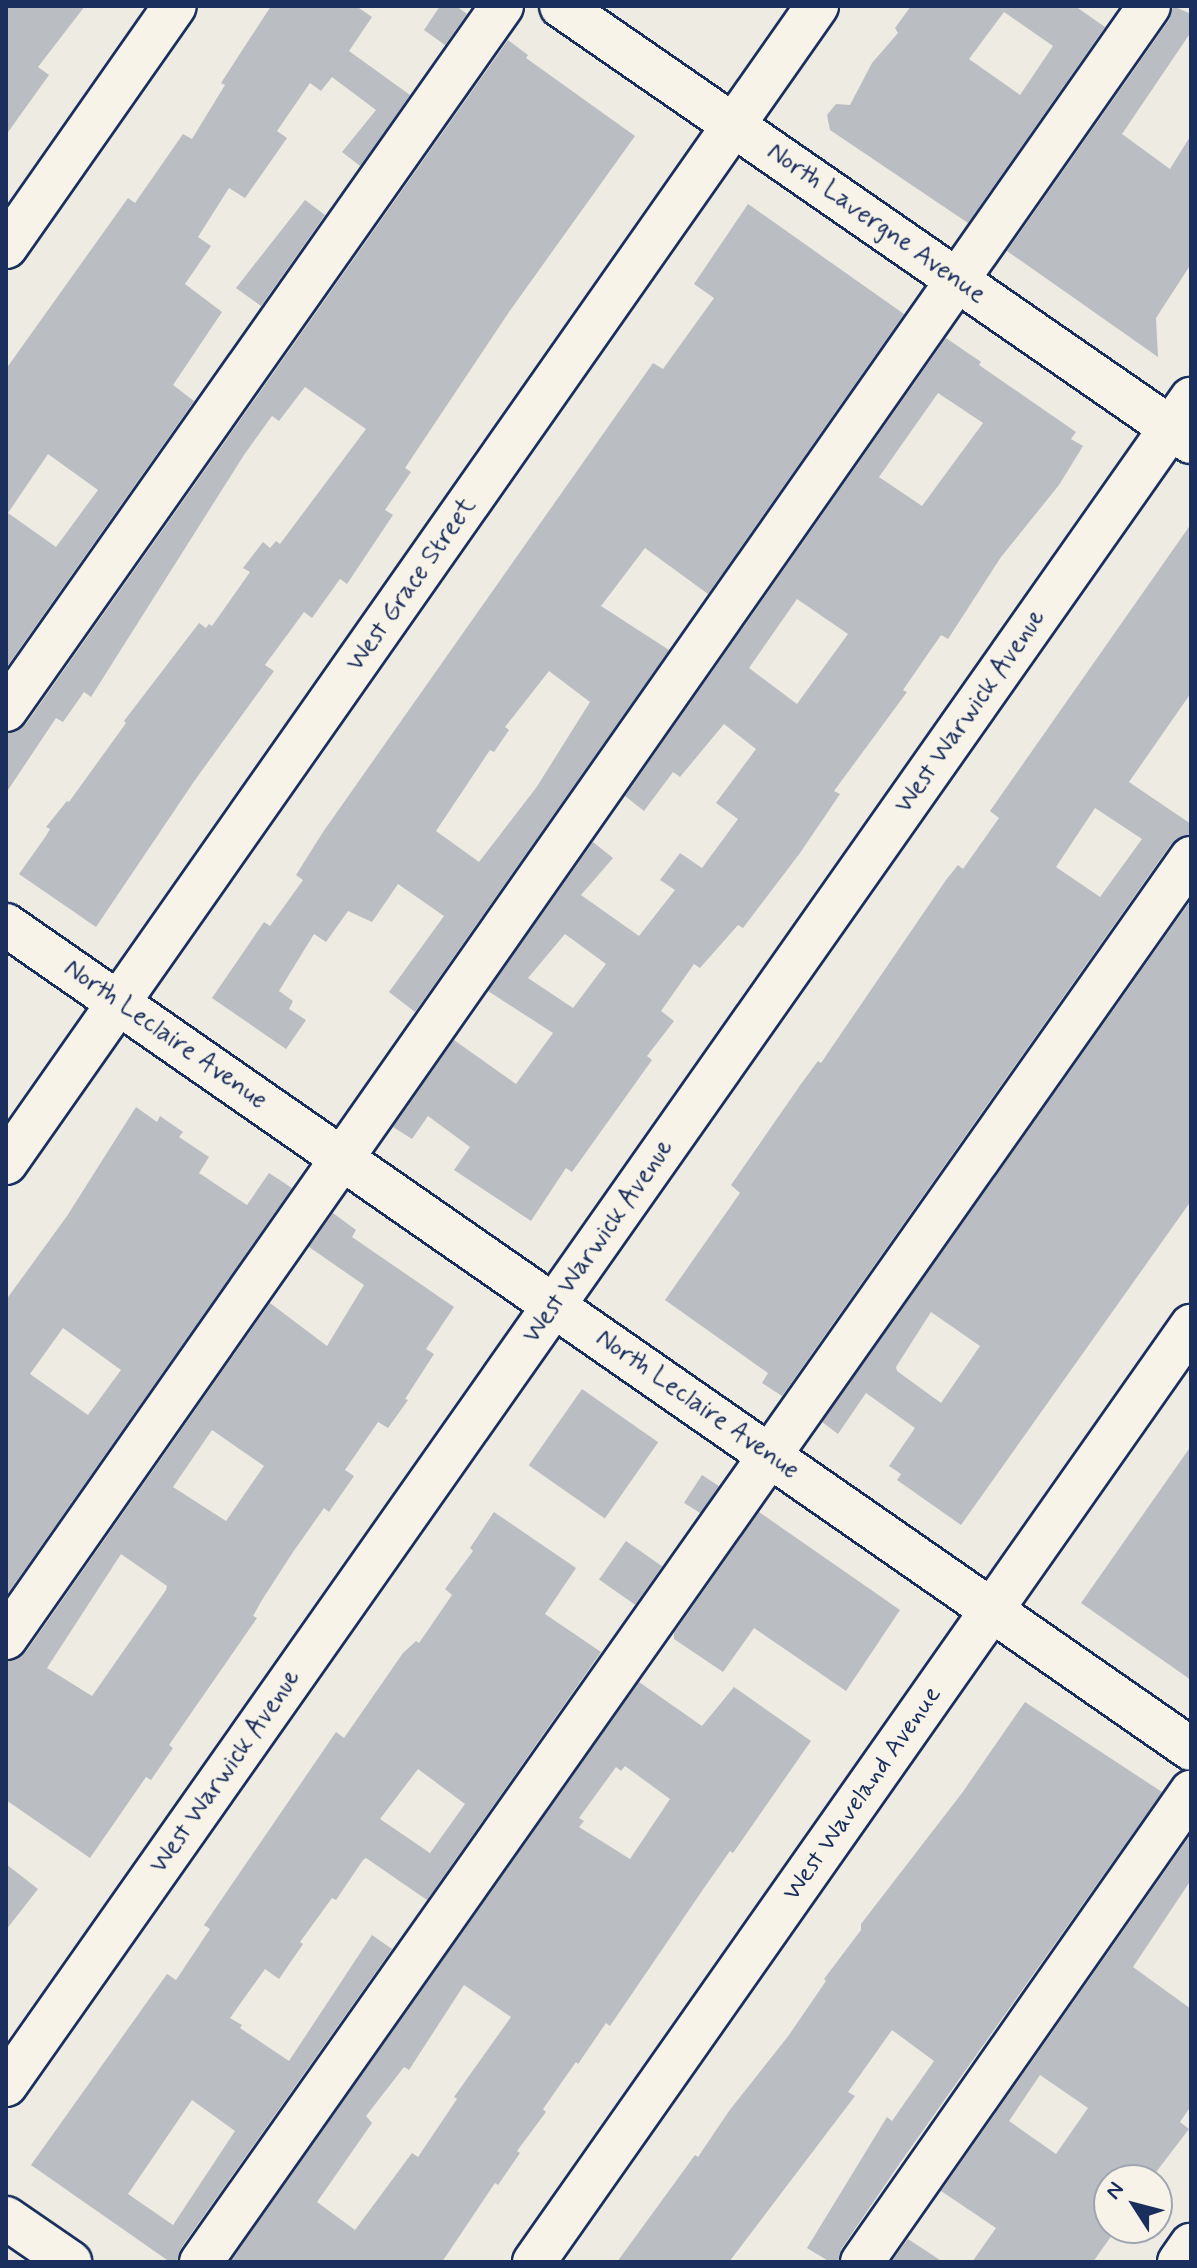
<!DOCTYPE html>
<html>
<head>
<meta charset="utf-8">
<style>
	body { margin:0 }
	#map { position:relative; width:1197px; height:2268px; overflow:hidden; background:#eeebe2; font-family:Mynerve,sans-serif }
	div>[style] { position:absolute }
	.building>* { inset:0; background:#babdc2; transform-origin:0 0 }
	.roads { filter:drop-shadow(2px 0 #1b2f5e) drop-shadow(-2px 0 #1b2f5e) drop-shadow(0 2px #1b2f5e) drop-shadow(0 -2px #1b2f5e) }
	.minor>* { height:42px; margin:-21px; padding:0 21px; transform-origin:21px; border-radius:21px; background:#f7f3e8 }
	span { translate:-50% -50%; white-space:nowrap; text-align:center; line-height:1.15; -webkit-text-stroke:6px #f7f3e8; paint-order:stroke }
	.street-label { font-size:26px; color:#1b2f5e }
	.frame { position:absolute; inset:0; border:8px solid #1b2f5e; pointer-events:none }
	.north { position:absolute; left:1093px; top:2164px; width:80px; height:80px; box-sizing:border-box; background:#f7f3e8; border:2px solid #9fa5b1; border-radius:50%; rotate:306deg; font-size:22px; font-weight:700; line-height:32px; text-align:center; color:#1b2f5e }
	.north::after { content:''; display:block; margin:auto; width:28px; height:36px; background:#1b2f5e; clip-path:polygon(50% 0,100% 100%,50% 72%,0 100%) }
</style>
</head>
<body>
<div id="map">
	<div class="building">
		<i style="clip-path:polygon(6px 6px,85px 6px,38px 67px,49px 75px,6px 135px)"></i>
		<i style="clip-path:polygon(evenodd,271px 6px,356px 6px,372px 17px,349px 51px,410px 95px,360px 166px,342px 152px,376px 110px,332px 77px,321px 91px,310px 83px,277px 131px,287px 138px,245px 198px,229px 188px,198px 237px,211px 246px,185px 284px,222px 312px,173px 385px,194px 401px,6px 668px,6px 369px,128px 198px,135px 203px,183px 134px,192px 139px,225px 85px,221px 83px,271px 6px,48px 454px,98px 490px,56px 547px,8px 513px,48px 454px)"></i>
		<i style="clip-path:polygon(440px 6px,456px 6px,467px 14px,445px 45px,424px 30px)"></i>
		<i style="clip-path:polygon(evenodd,911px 6px,1075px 6px,1105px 27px,968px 223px,830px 130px,827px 115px,836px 104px,850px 105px,872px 63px,898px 33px,895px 28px,911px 6px,1004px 12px,1053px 46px,1020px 95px,969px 59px,1004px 12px)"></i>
		<i style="clip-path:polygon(1173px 6px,1191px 14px,1191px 32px,1122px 134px,1170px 169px,1191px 135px,1191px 264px,1156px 318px,1158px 357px,1007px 251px,1169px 20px)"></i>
		<i style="clip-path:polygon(508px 40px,528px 55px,526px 58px,635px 136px,509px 312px,405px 468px,411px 472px,385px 510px,393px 515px,347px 584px,340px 579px,312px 618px,304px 612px,265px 665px,274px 671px,195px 780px,96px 927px,19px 874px,46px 836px,50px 829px,46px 827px,67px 801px,69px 802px,126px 723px,124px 721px,199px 623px,206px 628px,209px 624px,212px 626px,250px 572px,243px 568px,263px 542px,270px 548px,276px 541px,280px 544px,366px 429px,305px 387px,279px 421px,272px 416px,244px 455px,91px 697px,84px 692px,63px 722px,56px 718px,6px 793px,6px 734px,26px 724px)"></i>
		<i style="clip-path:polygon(305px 200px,325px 215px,261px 306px,236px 288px)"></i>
		<i style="clip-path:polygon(evenodd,748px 204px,904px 314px,708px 594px,645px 548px,601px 606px,669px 650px,415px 1012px,389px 992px,444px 916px,398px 884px,372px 922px,348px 911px,326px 942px,314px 934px,279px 991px,293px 1001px,289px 1009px,306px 1020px,286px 1049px,212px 998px,264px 922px,270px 926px,303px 880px,296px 875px,323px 832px,653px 363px,663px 369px,714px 298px,694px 284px,748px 204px,549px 671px,590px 702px,536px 788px,479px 862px,436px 831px,490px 750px,494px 752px,509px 730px,505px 727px,549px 671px)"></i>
		<i style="clip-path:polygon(evenodd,946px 338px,981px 362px,979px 365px,1076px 432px,1071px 439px,1083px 446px,1059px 485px,1001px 557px,948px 639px,941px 635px,903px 690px,907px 692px,834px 791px,840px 794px,800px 853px,743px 928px,738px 925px,700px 968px,694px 964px,661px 1011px,674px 1021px,647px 1056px,652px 1060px,572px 1172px,566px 1168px,531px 1221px,454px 1170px,470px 1147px,428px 1116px,412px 1139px,393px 1127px,454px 1040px,516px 1084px,553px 1033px,488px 991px,593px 842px,613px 858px,581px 895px,639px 936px,675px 890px,660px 880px,680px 853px,702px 868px,738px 819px,716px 803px,756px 749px,724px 724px,680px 777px,673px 772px,644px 811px,625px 796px,946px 338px,938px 393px,983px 423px,922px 506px,879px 477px,938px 393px,946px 338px,797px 599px,848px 634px,797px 704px,749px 668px,797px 599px,946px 338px,565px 934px,606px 964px,573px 1008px,528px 978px,565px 934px)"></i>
		<i style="clip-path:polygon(evenodd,1191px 524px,1191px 693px,1129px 782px,1191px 824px,1191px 834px,1171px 844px,782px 1396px,762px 1383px,768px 1373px,665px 1300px,740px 1193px,731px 1185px,801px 1084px,818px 1061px,821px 1063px,946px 880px,958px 865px,963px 869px,999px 818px,990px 811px,1191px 524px,1095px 808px,1142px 839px,1100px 897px,1056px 867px,1095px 808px)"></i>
		<i style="clip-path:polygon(evenodd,1191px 900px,1191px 1201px,961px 1525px,897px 1480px,901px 1474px,889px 1466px,915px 1428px,866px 1393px,838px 1434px,822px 1422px,1191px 900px,931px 1312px,980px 1346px,941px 1403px,897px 1371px,896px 1367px,931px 1312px)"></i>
		<i style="clip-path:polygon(evenodd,136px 1107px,157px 1122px,160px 1116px,183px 1132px,179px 1137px,209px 1157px,199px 1173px,247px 1205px,269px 1173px,292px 1188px,6px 1596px,6px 1300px,67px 1216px,136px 1107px,63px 1328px,121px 1370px,88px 1415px,30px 1374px,63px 1328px)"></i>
		<i style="clip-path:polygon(evenodd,333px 1213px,356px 1230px,352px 1237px,454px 1307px,426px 1349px,434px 1354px,405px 1399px,408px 1400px,388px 1428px,378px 1422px,345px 1470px,354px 1476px,329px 1512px,324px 1508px,293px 1552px,262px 1600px,253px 1616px,257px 1618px,169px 1745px,173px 1748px,151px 1780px,146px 1777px,90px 1858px,6px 1800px,6px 1662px,26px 1652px,270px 1303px,327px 1346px,364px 1285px,309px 1247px,333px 1213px,212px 1430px,264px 1466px,226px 1521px,173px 1487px,212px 1430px,333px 1213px,121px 1554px,167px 1586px,166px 1590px,92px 1696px,47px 1668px,121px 1554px)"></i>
		<i style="left:582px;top:1389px;width:93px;height:93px;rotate:35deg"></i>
		<i style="clip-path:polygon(1191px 1446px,1191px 1680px,1081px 1603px)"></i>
		<i style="left:702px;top:1475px;width:20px;height:33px;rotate:33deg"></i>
		<i style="clip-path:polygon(evenodd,494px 1512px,576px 1568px,545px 1614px,601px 1652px,427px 1900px,366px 1858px,363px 1860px,336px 1900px,332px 1898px,300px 1942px,303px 1944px,279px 1979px,265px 1969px,230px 2018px,242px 2025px,240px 2028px,289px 2061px,372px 1935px,392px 1949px,181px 2248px,177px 2262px,170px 2262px,31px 2165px,167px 1974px,176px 1980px,210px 1929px,204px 1925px,336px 1732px,344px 1738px,403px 1653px,416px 1641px,419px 1643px,452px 1595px,445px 1589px,473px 1551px,470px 1548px,494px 1512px,418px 1769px,465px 1804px,430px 1853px,380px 1819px,418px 1769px,494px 1512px,192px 2100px,235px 2131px,173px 2225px,128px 2194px,192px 2100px)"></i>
		<i style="clip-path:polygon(759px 1512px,900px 1610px,846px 1691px,754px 1628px,723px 1672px,674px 1639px,674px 1633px)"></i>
		<i style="left:626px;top:1541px;width:44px;height:47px;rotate:35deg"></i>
		<i style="clip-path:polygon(evenodd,639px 1682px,702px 1726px,734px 1687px,811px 1741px,733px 1853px,730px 1851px,704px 1888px,610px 2026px,606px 2023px,578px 2064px,576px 2062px,543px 2109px,546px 2112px,517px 2151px,520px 2153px,498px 2185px,495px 2183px,442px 2262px,230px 2262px,639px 1682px,625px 1766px,670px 1799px,630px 1859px,579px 1827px,584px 1821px,579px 1818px,616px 1767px,621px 1771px,625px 1766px,639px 1682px,464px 1985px,511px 2017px,454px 2097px,457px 2099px,418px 2157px,412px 2153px,355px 2230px,317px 2202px,372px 2123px,366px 2116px,404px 2067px,409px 2070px,464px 1985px)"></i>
		<i style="clip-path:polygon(1025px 1702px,1162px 1792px,900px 2163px,842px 2248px,838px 2262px,830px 2262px,807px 2248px,887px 2117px,892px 2121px,934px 2061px,892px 2030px,848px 2092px,855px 2096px,729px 2262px,617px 2262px,695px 2155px,698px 2157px,729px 2111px,789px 2035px,826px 1981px,824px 1979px,861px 1930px,861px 1924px,962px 1793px)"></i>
		<i style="clip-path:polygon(evenodd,1191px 1834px,1191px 1880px,1133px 1967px,1191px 2009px,1191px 2106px,1180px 2122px,1189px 2129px,1150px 2180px,1109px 2180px,1109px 2228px,1117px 2228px,1093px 2262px,972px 2262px,996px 2228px,941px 2191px,1191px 1834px,1040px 2075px,1088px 2108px,1056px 2154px,1009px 2121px,1040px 2075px)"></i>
		<i style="clip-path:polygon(6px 1864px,38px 1889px,6px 1930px)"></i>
		<i style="clip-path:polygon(908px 2239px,943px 2262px,891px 2262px)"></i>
	</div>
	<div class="roads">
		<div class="minor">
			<i style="left:561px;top:6px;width:766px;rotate:34.69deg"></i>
			<i style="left:6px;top:247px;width:294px;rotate:-55deg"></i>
			<i style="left:6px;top:710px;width:861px;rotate:-54.83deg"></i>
			<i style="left:6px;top:925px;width:1443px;rotate:34.81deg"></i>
			<i style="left:6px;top:1163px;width:1413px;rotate:-54.97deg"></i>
			<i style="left:6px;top:1638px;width:1992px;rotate:-54.99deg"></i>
			<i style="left:6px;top:2085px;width:2061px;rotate:-54.9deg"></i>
			<i style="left:6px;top:2218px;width:78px;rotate:34.5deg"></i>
			<i style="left:201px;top:2262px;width:1718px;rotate:-54.81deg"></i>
			<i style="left:534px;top:2262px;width:1144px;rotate:-54.93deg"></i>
			<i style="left:862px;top:2262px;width:574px;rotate:-55.01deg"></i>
			<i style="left:1179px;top:2262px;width:21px;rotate:-55deg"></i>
		</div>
	</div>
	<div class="street-label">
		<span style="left:876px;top:224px;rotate:35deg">North Lavergne Avenue</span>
		<span style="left:412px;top:585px;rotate:-55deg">West Grace Street</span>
		<span style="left:971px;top:712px;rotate:-55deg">West Warwick Avenue</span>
		<span style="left:165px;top:1035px;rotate:35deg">North Leclaire Avenue</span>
		<span style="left:599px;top:1242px;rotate:-55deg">West Warwick Avenue</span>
		<span style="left:697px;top:1405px;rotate:35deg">North Leclaire Avenue</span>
		<span style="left:226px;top:1772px;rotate:-55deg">West Warwick Avenue</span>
		<span style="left:863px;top:1794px;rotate:-55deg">West Waveland Avenue</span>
	</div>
	<div class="frame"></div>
	<div class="north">N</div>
</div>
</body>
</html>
